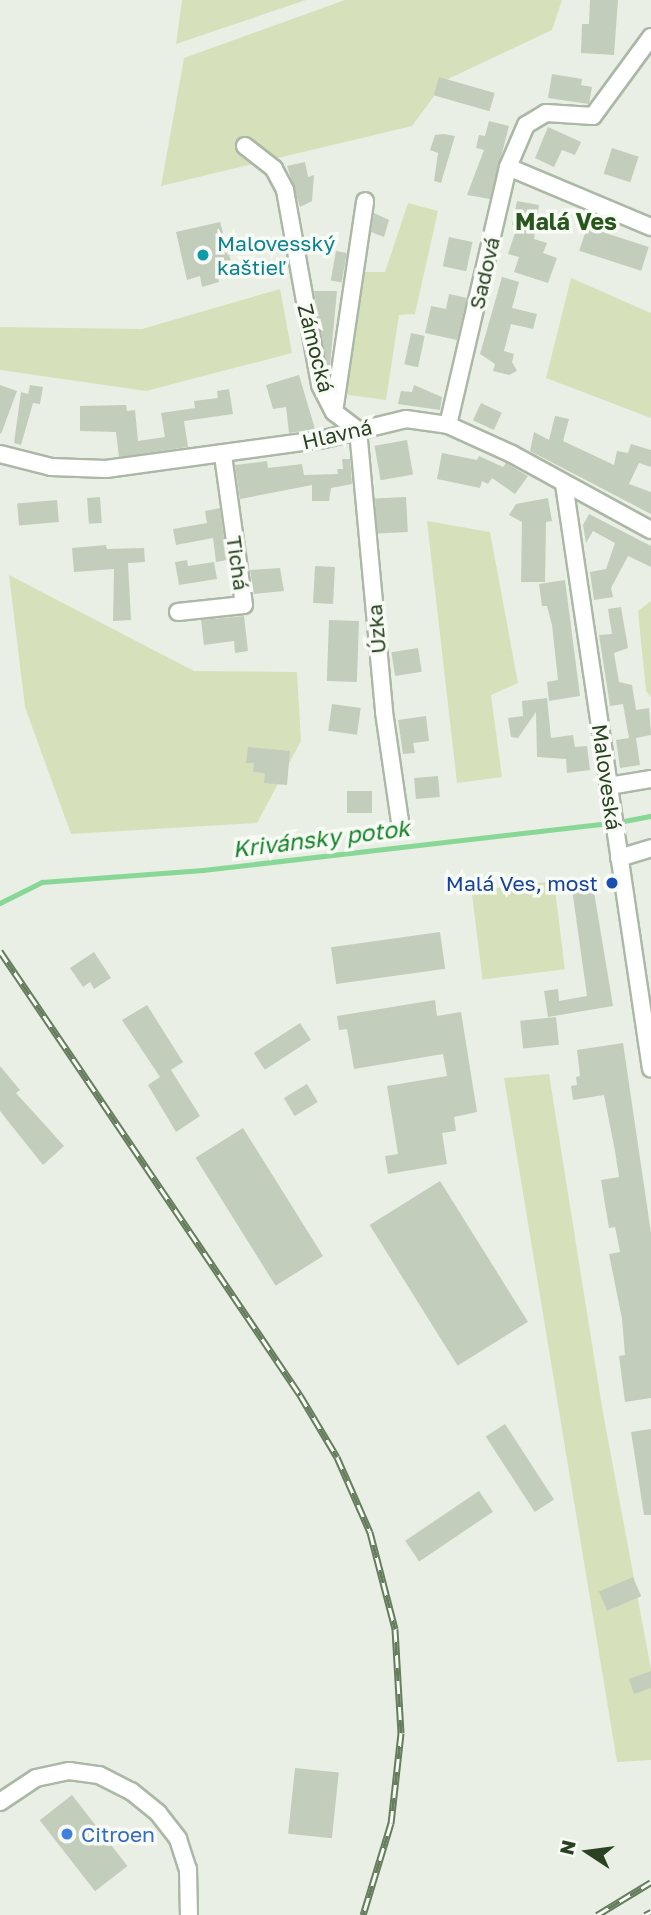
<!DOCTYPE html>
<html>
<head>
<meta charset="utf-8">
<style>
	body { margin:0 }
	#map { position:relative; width:651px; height:1915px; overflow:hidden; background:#e9efe4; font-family:"Golos Text",sans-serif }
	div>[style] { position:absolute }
	.green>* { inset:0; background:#d6e1bc; transform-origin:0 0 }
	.stream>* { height:4.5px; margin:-2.25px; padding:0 2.25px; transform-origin:2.25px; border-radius:2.25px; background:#89d797 }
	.building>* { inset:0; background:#c3cdbc; transform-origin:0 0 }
	.roads { filter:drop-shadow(2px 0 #acb8a6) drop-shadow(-2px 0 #acb8a6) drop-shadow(0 2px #acb8a6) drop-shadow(0 -2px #acb8a6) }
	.minor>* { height:16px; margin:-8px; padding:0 8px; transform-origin:8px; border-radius:8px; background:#fff }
	.rail>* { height:7px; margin-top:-3.5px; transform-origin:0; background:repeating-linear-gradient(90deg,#f8fbf5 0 13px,#657d5d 0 26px); box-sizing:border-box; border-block:2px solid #657d5d }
	.dots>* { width:19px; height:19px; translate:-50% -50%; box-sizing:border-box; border:4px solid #f8fbf5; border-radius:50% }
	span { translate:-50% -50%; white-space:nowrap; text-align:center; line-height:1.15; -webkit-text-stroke:7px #f8fbf5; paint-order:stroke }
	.culture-label { font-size:21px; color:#0d838f }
	.left { translate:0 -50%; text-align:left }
	.street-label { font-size:21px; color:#2a4222 }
	.transit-label { font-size:21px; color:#164399 }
	.right { translate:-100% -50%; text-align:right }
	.shop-label { font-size:21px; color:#366cbe }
	.neighbourhood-label { font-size:23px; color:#28561c; font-weight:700 }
	.water-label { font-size:23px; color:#16842b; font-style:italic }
	.north { position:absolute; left:553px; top:1817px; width:70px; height:70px; -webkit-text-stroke:5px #f8fbf5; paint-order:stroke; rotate:283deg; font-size:19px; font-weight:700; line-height:28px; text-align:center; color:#2a4222 }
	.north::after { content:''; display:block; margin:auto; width:24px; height:32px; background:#2a4222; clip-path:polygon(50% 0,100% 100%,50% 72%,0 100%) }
</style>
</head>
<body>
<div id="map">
	<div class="green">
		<i style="clip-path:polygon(182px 0,306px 0,176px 44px)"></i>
		<i style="clip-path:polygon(345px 0,562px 0,552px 30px,446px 80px,412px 126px,161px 186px,184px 58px)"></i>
		<i style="clip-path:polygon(408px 203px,438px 211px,415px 314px,399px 315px,386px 400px,341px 394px,361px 272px,385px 272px)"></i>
		<i style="clip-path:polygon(571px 278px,651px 313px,651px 418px,546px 378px)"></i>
		<i style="clip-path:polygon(280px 289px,292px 353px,146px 391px,0 370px,0 327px,142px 329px)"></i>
		<i style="clip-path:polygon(427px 521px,490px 532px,518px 683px,491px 695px,502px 777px,457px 783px)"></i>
		<i style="clip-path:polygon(9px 575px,194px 671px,297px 672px,301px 741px,257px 823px,71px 834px,25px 707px)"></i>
		<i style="clip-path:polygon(651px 601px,651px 697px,646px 691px,638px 611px)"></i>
		<i style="left:554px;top:881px;width:89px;height:83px;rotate:83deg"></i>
		<i style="clip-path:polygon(549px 1074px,603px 1413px,651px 1669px,651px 1760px,617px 1762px,504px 1078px)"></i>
	</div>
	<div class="stream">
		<i style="left:619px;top:822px;width:33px;rotate:-11deg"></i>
		<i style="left:0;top:903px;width:47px;rotate:-26.6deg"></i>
		<i style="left:42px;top:882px;width:161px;rotate:-4.3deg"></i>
		<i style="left:203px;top:870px;width:411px;rotate:-6.6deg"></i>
	</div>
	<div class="building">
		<i style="clip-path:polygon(590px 0,618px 0,614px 55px,581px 53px,582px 24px,589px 24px)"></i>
		<i style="clip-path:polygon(552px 74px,582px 79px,581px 85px,592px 87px,589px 104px,548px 98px)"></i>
		<i style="left:439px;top:77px;width:58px;height:19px;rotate:16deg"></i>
		<i style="clip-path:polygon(489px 121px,509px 126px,490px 199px,467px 195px,484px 150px,476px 148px,479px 135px,485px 136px)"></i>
		<i style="clip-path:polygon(548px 127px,581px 142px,575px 155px,562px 150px,554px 167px,535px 158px)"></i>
		<i style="clip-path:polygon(444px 134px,455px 136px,441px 183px,434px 181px,438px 153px,430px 150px,435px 135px)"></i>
		<i style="left:612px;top:148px;width:28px;height:27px;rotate:18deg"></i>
		<i style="clip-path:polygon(305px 162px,308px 177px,314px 175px,312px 201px,300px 207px,287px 166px)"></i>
		<i style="clip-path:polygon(517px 201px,539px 205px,534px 239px,547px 243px,543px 253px,557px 258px,548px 283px,514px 272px,519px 257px,508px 254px,517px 227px,512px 225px)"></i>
		<i style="clip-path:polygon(374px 213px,389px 220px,384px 237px,371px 232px)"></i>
		<i style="clip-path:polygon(220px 222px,235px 276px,215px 263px,219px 282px,202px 287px,200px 276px,187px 280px,176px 232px)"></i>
		<i style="left:587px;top:227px;width:65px;height:25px;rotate:18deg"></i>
		<i style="left:449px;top:237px;width:24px;height:30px;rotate:12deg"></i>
		<i style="left:336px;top:251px;width:11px;height:30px;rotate:10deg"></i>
		<i style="clip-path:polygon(502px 277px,519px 282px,512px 308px,537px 314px,533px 329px,511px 324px,504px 351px,514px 354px,512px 362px,517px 371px,509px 375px,493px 371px,495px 364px,480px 354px)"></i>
		<i style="clip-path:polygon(314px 291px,337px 291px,330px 365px,327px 365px)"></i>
		<i style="clip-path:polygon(449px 294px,467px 298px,457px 340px,425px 333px,431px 306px,446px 309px)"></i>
		<i style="left:411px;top:333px;width:14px;height:32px;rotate:12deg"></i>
		<i style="clip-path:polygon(299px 375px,315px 429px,289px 433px,286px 407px,273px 409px,266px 385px)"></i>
		<i style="clip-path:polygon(0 385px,17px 391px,1px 434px,0 433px)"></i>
		<i style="clip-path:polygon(30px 385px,43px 387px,40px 404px,33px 403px,21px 445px,14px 443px,21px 392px,28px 394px)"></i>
		<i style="clip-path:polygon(414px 385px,442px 397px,440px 410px,398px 404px,401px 391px,412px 392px)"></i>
		<i style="clip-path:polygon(229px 389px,233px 414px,184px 421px,188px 447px,119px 457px,116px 432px,80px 431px,80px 406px,126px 405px,127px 411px,135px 410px,138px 441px,165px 437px,161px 413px,195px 408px,194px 401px,218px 398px,217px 391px)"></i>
		<i style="left:481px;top:403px;width:23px;height:19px;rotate:25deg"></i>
		<i style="clip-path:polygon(555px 416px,569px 419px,563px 441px,614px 465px,617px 451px,628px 453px,631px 444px,651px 450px,651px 467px,639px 463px,629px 484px,651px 492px,651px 514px,530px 451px,534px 432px,549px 440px)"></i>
		<i style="left:407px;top:440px;width:35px;height:33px;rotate:80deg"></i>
		<i style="clip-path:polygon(442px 453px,477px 460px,479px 456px,503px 467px,506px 463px,528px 476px,515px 494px,492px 478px,488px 484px,482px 481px,480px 488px,437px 479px)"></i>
		<i style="clip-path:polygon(342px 459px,350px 459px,352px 484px,331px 488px,329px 501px,312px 501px,312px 485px,240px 499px,235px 465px,267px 461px,268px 468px,302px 464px,304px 475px,338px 474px,337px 469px,343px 469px)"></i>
		<i style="left:100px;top:497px;width:26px;height:13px;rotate:86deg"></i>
		<i style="left:406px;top:497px;width:35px;height:31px;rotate:87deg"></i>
		<i style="clip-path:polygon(548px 498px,552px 521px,546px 522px,545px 582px,521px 582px,522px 522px,509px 515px,516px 504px)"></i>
		<i style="left:57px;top:500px;width:22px;height:40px;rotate:85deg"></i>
		<i style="clip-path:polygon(220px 508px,227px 560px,216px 562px,213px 538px,176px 545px,173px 529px,207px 523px,205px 511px)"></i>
		<i style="clip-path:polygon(589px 514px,651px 546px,651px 567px,628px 556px,611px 588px,613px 597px,594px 600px,590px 572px,606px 569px,615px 543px,593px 531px,586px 543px,583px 525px)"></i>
		<i style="clip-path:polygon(106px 545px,107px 549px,144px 548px,145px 562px,128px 563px,131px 620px,113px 621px,114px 569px,74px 572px,72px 548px)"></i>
		<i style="clip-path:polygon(187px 560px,188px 566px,214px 562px,217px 579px,179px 585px,175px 562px)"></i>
		<i style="left:315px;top:566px;width:20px;height:37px;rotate:3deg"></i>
		<i style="clip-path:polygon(280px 568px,284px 591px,254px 594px,250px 570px)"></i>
		<i style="clip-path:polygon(565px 580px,580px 696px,549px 701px,547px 682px,558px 680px,552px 625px,547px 606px,542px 606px,539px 584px)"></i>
		<i style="clip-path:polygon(621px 607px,628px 648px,614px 653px,619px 682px,632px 685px,636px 710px,649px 708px,651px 735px,636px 738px,640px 765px,620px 768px,616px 740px,629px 738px,623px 704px,610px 706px,599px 635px,612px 634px,608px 609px)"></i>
		<i style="clip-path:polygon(244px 616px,248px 651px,235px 653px,234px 641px,204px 645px,201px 620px)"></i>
		<i style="left:329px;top:620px;width:30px;height:61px;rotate:2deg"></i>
		<i style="left:418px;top:648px;width:24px;height:27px;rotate:81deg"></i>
		<i style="clip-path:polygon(547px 698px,551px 738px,573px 735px,575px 747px,587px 746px,590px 770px,567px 773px,566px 759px,537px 757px,536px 712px,518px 738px,511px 737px,508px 718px,523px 716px,522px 701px)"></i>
		<i style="left:332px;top:704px;width:29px;height:27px;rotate:8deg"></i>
		<i style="clip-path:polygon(426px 716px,429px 741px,413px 743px,415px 753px,403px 754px,398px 720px)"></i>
		<i style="clip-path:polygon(248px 747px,290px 751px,287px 785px,264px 783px,265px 773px,253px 772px,254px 763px,246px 763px)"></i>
		<i style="left:438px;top:776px;width:21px;height:24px;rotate:85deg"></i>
		<i style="left:347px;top:791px;width:25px;height:22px"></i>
		<i style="clip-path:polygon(593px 886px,613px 1006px,548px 1017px,544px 991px,558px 989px,559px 1001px,587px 996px,572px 889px)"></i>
		<i style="left:440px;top:932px;width:37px;height:110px;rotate:82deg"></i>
		<i style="clip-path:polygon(94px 952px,111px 978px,94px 989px,90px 982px,83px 987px,70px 968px)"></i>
		<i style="clip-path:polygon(435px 1000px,437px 1016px,461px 1012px,477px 1112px,454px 1117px,456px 1131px,442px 1133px,447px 1164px,388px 1174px,385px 1156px,398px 1154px,387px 1086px,447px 1076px,443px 1054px,354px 1069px,347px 1029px,339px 1030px,337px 1016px)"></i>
		<i style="clip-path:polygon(147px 1005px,183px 1062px,171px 1070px,200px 1116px,176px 1132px,148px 1085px,160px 1077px,122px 1020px)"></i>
		<i style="left:556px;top:1017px;width:28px;height:36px;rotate:84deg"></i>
		<i style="left:300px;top:1023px;width:20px;height:55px;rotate:57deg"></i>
		<i style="clip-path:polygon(623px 1043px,651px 1233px,651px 1398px,625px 1402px,619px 1356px,625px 1355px,622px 1319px,609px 1254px,620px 1252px,615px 1227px,609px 1228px,601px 1180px,619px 1177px,615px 1151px,604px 1095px,573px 1100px,571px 1086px,577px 1085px,576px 1077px,580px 1076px,577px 1050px)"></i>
		<i style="clip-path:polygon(0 1066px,20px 1090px,16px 1093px,64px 1146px,43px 1165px,0 1111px)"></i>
		<i style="left:307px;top:1084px;width:21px;height:27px;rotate:59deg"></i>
		<i style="left:243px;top:1128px;width:151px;height:56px;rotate:58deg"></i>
		<i style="left:440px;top:1181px;width:166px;height:83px;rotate:58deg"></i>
		<i style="left:505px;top:1424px;width:90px;height:23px;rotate:57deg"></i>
		<i style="clip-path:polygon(651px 1429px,651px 1515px,644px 1515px,631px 1432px)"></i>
		<i style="left:479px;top:1491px;width:25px;height:89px;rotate:56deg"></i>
		<i style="left:633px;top:1577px;width:21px;height:37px;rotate:67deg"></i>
		<i style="clip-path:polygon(651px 1671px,651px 1688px,634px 1694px,629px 1679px)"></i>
		<i style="left:295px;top:1768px;width:44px;height:66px;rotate:6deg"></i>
		<i style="left:72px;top:1795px;width:90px;height:41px;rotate:52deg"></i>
	</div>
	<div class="roads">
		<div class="minor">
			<i style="left:245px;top:146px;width:37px;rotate:38deg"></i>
			<i style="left:274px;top:169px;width:24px;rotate:62deg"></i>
			<i style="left:285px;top:190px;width:198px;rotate:79.8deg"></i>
			<i style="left:320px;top:385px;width:30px;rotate:63deg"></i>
			<i style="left:334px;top:412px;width:30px;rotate:37deg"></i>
			<i style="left:508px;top:167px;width:155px;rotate:22.8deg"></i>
			<i style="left:334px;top:412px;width:213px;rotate:-81.6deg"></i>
			<i style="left:448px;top:425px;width:265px;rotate:-76.9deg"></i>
			<i style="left:508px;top:167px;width:46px;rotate:-66.8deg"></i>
			<i style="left:526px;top:125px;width:23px;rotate:-31deg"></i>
			<i style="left:546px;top:113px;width:47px;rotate:3.7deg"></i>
			<i style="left:593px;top:116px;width:98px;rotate:-53.7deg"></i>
			<i style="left:358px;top:430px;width:283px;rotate:84.7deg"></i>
			<i style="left:384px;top:712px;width:118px;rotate:81.7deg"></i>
			<i style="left:0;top:454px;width:53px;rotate:14.3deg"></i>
			<i style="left:51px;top:467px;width:55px;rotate:2.1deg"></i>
			<i style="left:106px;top:469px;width:220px;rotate:-7.8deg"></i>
			<i style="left:324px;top:439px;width:84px;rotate:-13.7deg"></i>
			<i style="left:406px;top:419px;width:42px;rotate:8.1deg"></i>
			<i style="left:448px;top:425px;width:70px;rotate:24.4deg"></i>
			<i style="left:512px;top:454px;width:158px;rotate:28.7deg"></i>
			<i style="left:564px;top:484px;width:591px;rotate:81.54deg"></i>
			<i style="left:178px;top:612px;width:66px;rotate:-6.1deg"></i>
			<i style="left:244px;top:605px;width:151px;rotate:-98deg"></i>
			<i style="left:609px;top:786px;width:43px;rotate:-9.5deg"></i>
			<i style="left:619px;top:858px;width:34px;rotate:-17deg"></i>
			<i style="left:0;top:1802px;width:43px;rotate:-33.7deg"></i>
			<i style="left:36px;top:1778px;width:34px;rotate:-12deg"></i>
			<i style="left:69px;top:1771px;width:30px;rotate:8deg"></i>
			<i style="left:99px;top:1775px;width:36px;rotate:27deg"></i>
			<i style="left:131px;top:1791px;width:35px;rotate:39deg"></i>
			<i style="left:158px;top:1813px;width:33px;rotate:52deg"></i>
			<i style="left:178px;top:1839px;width:32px;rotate:72deg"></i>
			<i style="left:188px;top:1869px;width:46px;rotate:88.8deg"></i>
		</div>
	</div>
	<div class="rail">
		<i style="left:0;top:951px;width:536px;rotate:55.95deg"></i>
		<i style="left:300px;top:1395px;width:72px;rotate:59.2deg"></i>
		<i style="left:337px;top:1457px;width:82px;rotate:66.3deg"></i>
		<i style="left:370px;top:1532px;width:100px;rotate:75.5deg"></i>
		<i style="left:395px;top:1629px;width:104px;rotate:86.7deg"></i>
		<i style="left:401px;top:1733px;width:91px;rotate:96.3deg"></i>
		<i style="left:391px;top:1823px;width:96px;rotate:106.9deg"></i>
		<i style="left:597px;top:1915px;width:63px;rotate:-31.4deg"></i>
		<i style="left:645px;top:1915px;width:7px;rotate:-27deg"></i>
	</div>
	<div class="dots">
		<i style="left:203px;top:255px;background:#0f9aa8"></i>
		<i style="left:612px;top:883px;background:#1a4fb4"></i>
		<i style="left:67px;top:1834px;background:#3f7fe0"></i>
	</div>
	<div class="culture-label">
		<span class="left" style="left:217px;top:255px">Malovesský<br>kaštieľ</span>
	</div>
	<div class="street-label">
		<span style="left:484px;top:273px;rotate:-77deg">Sadová</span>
		<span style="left:316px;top:348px;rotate:76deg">Zámocká</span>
		<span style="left:337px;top:434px;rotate:-13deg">Hlavná</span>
		<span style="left:238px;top:563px;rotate:82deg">Tichá</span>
		<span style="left:376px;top:629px;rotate:-95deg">Úzka</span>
		<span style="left:607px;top:777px;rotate:82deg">Maloveská</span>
	</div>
	<div class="transit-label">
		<span class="right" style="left:598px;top:883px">Malá Ves, most</span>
	</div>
	<div class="shop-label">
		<span class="left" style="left:81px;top:1834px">Citroen</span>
	</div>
	<div class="neighbourhood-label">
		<span style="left:566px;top:221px">Malá Ves</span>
	</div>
	<div class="water-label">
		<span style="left:321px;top:838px;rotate:-7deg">Krivánsky potok</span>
	</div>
	<div class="north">N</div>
</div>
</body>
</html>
